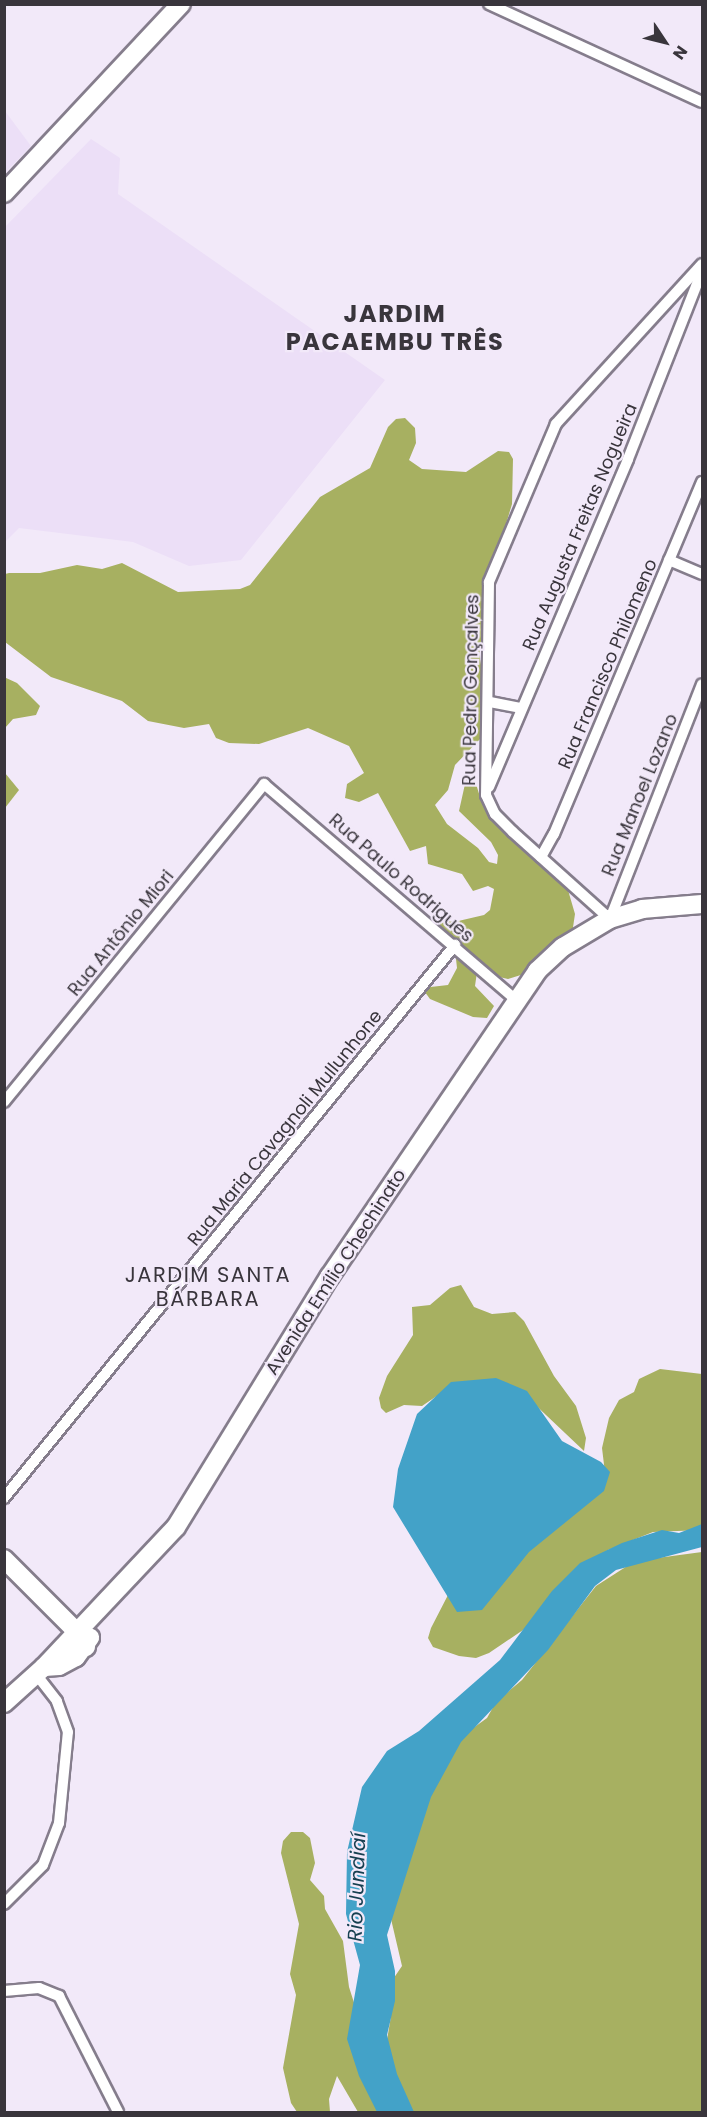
<!DOCTYPE html>
<html>
<head>
<meta charset="utf-8">
<style>
	body { margin:0 }
	#map { position:relative; width:707px; height:2117px; overflow:hidden; background:#f2e9f9; font-family:Poppins,sans-serif }
	div>[style] { position:absolute }
	.built>* { inset:0; background:#ecdff7 }
	.forest>* { inset:0; background:#a7b061 }
	.water>* { inset:0; background:#43a2c8 }
	.roads { filter:drop-shadow(2px 0 #857d8c) drop-shadow(-2px 0 #857d8c) drop-shadow(0 2px #857d8c) drop-shadow(0 -2px #857d8c) }
	.street>* { height:10px; margin:-5px; padding:0 5px; transform-origin:5px; border-radius:5px; background:#fff }
	.primary>* { height:18px; margin:-9px; padding:0 9px; transform-origin:9px; border-radius:9px; background:#fff }
	span { translate:-50% -50%; white-space:nowrap; text-align:center; line-height:1.15; -webkit-text-stroke:4.5px #f2e9f9; paint-order:stroke }
	.street-label { font-size:18px; color:#39353c }
	.water-label { font-size:20px; color:#163f50; font-style:italic }
	.quarter-label { font-size:21px; color:#39353c; letter-spacing:1.5px }
	.district-label { font-size:24px; color:#39353c; font-weight:700; letter-spacing:1.5px }
	.frame { position:absolute; inset:0; border:6px solid #39353c; pointer-events:none }
	.north { position:absolute; left:635px; top:12px; width:60px; height:60px; -webkit-text-stroke:4px #f2e9f9; paint-order:stroke; rotate:125deg; font-size:16px; font-weight:700; line-height:24px; text-align:center; color:#39353c }
	.north::after { content:''; display:block; margin:auto; width:21px; height:27px; background:#39353c; clip-path:polygon(50% 0,100% 100%,50% 72%,0 100%) }
</style>
</head>
<body>
<div id="map">
	<div class="built">
		<i style="clip-path:polygon(5px 111px,31px 146px,5px 173px,4px 173px)"></i>
		<i style="clip-path:polygon(91px 139px,120px 158px,118px 194px,385px 380px,241px 560px,189px 566px,133px 542px,19px 528px,5px 542px,5px 227px)"></i>
	</div>
	<div class="forest">
		<i style="clip-path:polygon(405px 418px,415px 428px,416px 443px,409px 460px,422px 469px,466px 472px,498px 451px,509px 452px,513px 459px,512px 504px,493px 567px,487px 626px,479px 654px,486px 691px,481px 738px,455px 765px,448px 790px,435px 805px,447px 824px,478px 848px,489px 862px,497px 864px,498px 855px,491px 842px,459px 811px,467px 775px,473px 774px,480px 797px,501px 826px,563px 873px,575px 914px,572px 934px,524px 974px,508px 979px,477px 972px,475px 986px,494px 1006px,487px 1018px,473px 1017px,430px 999px,422px 988px,448px 985px,457px 968px,455px 950px,435px 918px,454px 922px,484px 915px,490px 910px,494px 889px,488px 886px,473px 891px,462px 874px,428px 864px,426px 846px,410px 851px,378px 793px,359px 802px,345px 798px,347px 784px,364px 773px,349px 746px,308px 728px,259px 744px,229px 743px,216px 738px,209px 724px,184px 728px,148px 721px,122px 701px,51px 677px,5px 642px,5px 574px,9px 573px,40px 573px,77px 565px,102px 569px,122px 563px,178px 592px,240px 589px,250px 585px,320px 497px,370px 468px,388px 427px,396px 419px)"></i>
		<i style="clip-path:polygon(4px 677px,17px 683px,40px 706px,36px 715px,13px 719px,5px 728px)"></i>
		<i style="clip-path:polygon(5px 773px,19px 790px,5px 808px)"></i>
		<i style="clip-path:polygon(461px 1285px,474px 1307px,492px 1314px,515px 1312px,524px 1321px,554px 1376px,576px 1406px,586px 1438px,584px 1451px,527px 1397px,453px 1385px,422px 1406px,404px 1405px,386px 1413px,381px 1408px,379px 1398px,387px 1376px,413px 1335px,412px 1307px,430px 1305px,450px 1288px)"></i>
		<i style="clip-path:polygon(660px 1369px,702px 1374px,702px 1530px,653px 1532px,608px 1550px,580px 1571px,523px 1630px,489px 1653px,476px 1658px,459px 1656px,433px 1647px,428px 1638px,431px 1628px,448px 1595px,606px 1481px,602px 1448px,609px 1418px,619px 1400px,634px 1392px,639px 1379px)"></i>
		<i style="clip-path:polygon(702px 1552px,702px 2112px,410px 2112px,397px 2091px,387px 2040px,391px 2016px,387px 1988px,402px 1966px,391px 1919px,420px 1795px,465px 1734px,487px 1718px,496px 1702px,522px 1680px,596px 1586px,635px 1561px)"></i>
		<i style="clip-path:polygon(291px 1832px,303px 1832px,310px 1838px,315px 1863px,310px 1880px,324px 1896px,325px 1909px,343px 1941px,349px 1987px,389px 2112px,358px 2112px,337px 2076px,329px 2099px,330px 2112px,297px 2112px,291px 2103px,283px 2068px,296px 1995px,290px 1974px,299px 1924px,281px 1853px,283px 1841px)"></i>
	</div>
	<div class="water">
		<i style="clip-path:polygon(496px 1378px,527px 1391px,562px 1441px,601px 1462px,610px 1472px,604px 1491px,529px 1552px,482px 1610px,457px 1612px,393px 1507px,398px 1469px,417px 1414px,451px 1382px)"></i>
		<i style="clip-path:polygon(702px 1524px,702px 1547px,616px 1570px,595px 1586px,548px 1650px,461px 1742px,431px 1797px,387px 1935px,395px 1971px,395px 2001px,387px 2035px,397px 2074px,414px 2112px,377px 2112px,359px 2076px,347px 2039px,360px 1965px,346px 1914px,347px 1852px,362px 1787px,387px 1751px,419px 1731px,500px 1660px,552px 1591px,580px 1563px,622px 1543px,662px 1530px,679px 1533px)"></i>
	</div>
	<div class="roads">
		<div class="street">
			<i style="left:489px;top:4px;width:234px;rotate:24.7deg"></i>
			<i style="left:702px;top:264px;width:217px;rotate:132.4deg"></i>
			<i style="left:556px;top:424px;width:172px;rotate:113deg"></i>
			<i style="left:489px;top:582px;width:213px;rotate:90.8deg"></i>
			<i style="left:486px;top:795px;width:21px;rotate:65deg"></i>
			<i style="left:495px;top:814px;width:25px;rotate:45deg"></i>
			<i style="left:513px;top:832px;width:130px;rotate:41.9deg"></i>
			<i style="left:610px;top:919px;width:252px;rotate:-68.6deg"></i>
			<i style="left:669px;top:560px;width:36px;rotate:23deg"></i>
			<i style="left:490px;top:702px;width:32px;rotate:11deg"></i>
			<i style="left:489px;top:787px;width:356px;rotate:-67deg"></i>
			<i style="left:628px;top:459px;width:202px;rotate:-68.5deg"></i>
			<i style="left:541px;top:857px;width:26px;rotate:-61deg"></i>
			<i style="left:554px;top:834px;width:382px;rotate:-67.2deg"></i>
			<i style="left:4px;top:1102px;width:411px;rotate:-50.7deg"></i>
			<i style="left:264px;top:784px;width:332px;rotate:40.6deg"></i>
			<i style="left:4px;top:1498px;width:714px;rotate:-50.8deg"></i>
			<i style="left:4px;top:1904px;width:55px;rotate:-45deg"></i>
			<i style="left:43px;top:1865px;width:45px;rotate:-69.1deg"></i>
			<i style="left:59px;top:1823px;width:91px;rotate:-84.4deg"></i>
			<i style="left:68px;top:1732px;width:33px;rotate:-110deg"></i>
			<i style="left:57px;top:1701px;width:33px;rotate:-128deg"></i>
			<i style="left:4px;top:1991px;width:35px;rotate:-5deg"></i>
			<i style="left:39px;top:1988px;width:22px;rotate:22deg"></i>
			<i style="left:59px;top:1996px;width:130px;rotate:63deg"></i>
		</div>
		<div class="primary">
			<i style="left:4px;top:193px;width:259px;rotate:-46.9deg"></i>
			<i style="left:4px;top:1559px;width:105px;rotate:45deg"></i>
			<i style="left:78px;top:1633px;width:16px;rotate:60deg"></i>
			<i style="left:44px;top:1667px;width:15px;rotate:-4deg"></i>
			<i style="left:59px;top:1666px;width:19px;rotate:-28deg"></i>
			<i style="left:76px;top:1657px;width:24px;rotate:-54deg"></i>
			<i style="left:4px;top:1703px;width:54px;rotate:-42deg"></i>
			<i style="left:44px;top:1667px;width:192px;rotate:-46.7deg"></i>
			<i style="left:176px;top:1527px;width:294px;rotate:-58.5deg"></i>
			<i style="left:330px;top:1276px;width:369px;rotate:-55.8deg"></i>
			<i style="left:537px;top:971px;width:35px;rotate:-43deg"></i>
			<i style="left:563px;top:947px;width:55px;rotate:-30.8deg"></i>
			<i style="left:610px;top:919px;width:34px;rotate:-17deg"></i>
			<i style="left:642px;top:909px;width:60px;rotate:-4.8deg"></i>
		</div>
	</div>
	<div class="street-label">
		<span style="left:580px;top:527px;rotate:-67deg">Rua Augusta Freitas Nogueira</span>
		<span style="left:608px;top:664px;rotate:-67deg">Rua Francisco Philomeno</span>
		<span style="left:471px;top:690px;rotate:-89deg">Rua Pedro Gonçalves</span>
		<span style="left:640px;top:795px;rotate:-68deg">Rua Manoel Lozano</span>
		<span style="left:401px;top:878px;rotate:41deg">Rua Paulo Rodrigues</span>
		<span style="left:121px;top:933px;rotate:-51deg">Rua Antônio Miori</span>
		<span style="left:285px;top:1128px;rotate:-51deg">Rua Maria Cavagnoli Mullunhone</span>
		<span style="left:336px;top:1272px;rotate:-57deg">Avenida Emílio Chechinato</span>
	</div>
	<div class="water-label">
		<span style="left:357px;top:1887px;rotate:-88deg">Rio Jundiaí</span>
	</div>
	<div class="quarter-label">
		<span style="left:208px;top:1287px">JARDIM SANTA<br>BÁRBARA</span>
	</div>
	<div class="district-label">
		<span style="left:395px;top:328px">JARDIM<br>PACAEMBU TRÊS</span>
	</div>
	<div class="frame"></div>
	<div class="north">N</div>
</div>
</body>
</html>
